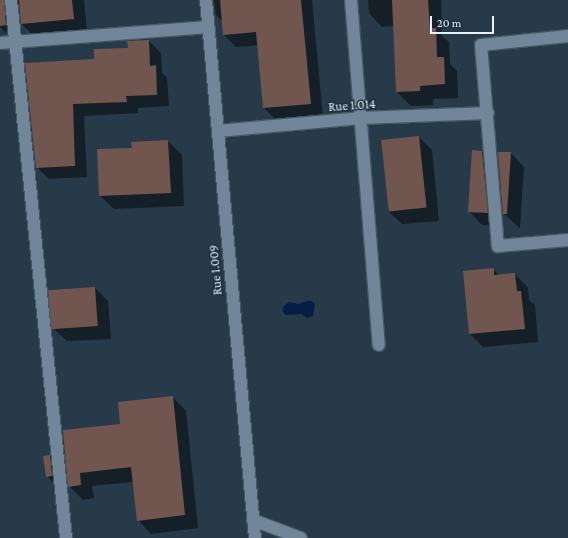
<!DOCTYPE html>
<html>
<head>
<meta charset="utf-8">
<style>
	body { margin:0 }
	#map { position:relative; width:568px; height:538px; overflow:hidden; background:#263a49; font-family:"Crimson Pro",serif }
	div>[style] { position:absolute }
	.water>* { inset:0; background:#061d46 }
	.shadow>* { inset:0; background:#0007 }
	.building>* { inset:0; background:#71564f; transform-origin:0 0 }
	.roads { filter:drop-shadow(1px 0 #455764) drop-shadow(-1px 0 #455764) drop-shadow(0 1px #455764) drop-shadow(0 -1px #455764) }
	.minor>* { height:12px; margin:-6px; padding:0 6px; transform-origin:6px; border-radius:6px; background:#718799 }
	span { translate:-50% -50%; white-space:nowrap; text-align:center; line-height:1.15; -webkit-text-stroke:3px #1c2f3e; paint-order:stroke }
	.street-label { font-size:13px; color:#e5f1fb }
	.scale { position:absolute; left:430px; top:16px; width:64px; height:18px; box-sizing:border-box; border:2px solid #e5f1fb; border-top:0; padding-left:5px; font-size:12px; line-height:14px; white-space:nowrap; color:#e5f1fb; -webkit-text-stroke:3px #1c2f3e; paint-order:stroke }
</style>
</head>
<body>
<div id="map">
	<div class="water">
		<i style="clip-path:polygon(307px 301px,312px 301px,315px 305px,313px 316px,307px 318px,301px 314px,286px 315px,283px 312px,283px 307px,289px 302px,298px 304px)"></i>
	</div>
	<div class="shadow">
		<i style="clip-path:polygon(0 0,84px 0,87px 32px,35px 37px,22px 24px,20px 6px,12px 39px,0 27px)"></i>
		<i style="clip-path:polygon(214px 0,312px 0,323px 117px,276px 120px,264px 108px,258px 45px,236px 47px,224px 35px,223px 22px,216px 15px)"></i>
		<i style="clip-path:polygon(368px 0,441px 0,442px 36px,449px 42px,450px 64px,457px 71px,458px 98px,433px 99px,433px 105px,411px 106px,397px 92px,394px 26px,382px 27px,369px 13px)"></i>
		<i style="clip-path:polygon(149px 41px,161px 53px,162px 73px,167px 78px,169px 106px,138px 108px,138px 113px,84px 116px,87px 177px,49px 179px,37px 167px,96px 60px)"></i>
		<i style="clip-path:polygon(419px 137px,432px 150px,439px 221px,402px 224px,388px 211px)"></i>
		<i style="clip-path:polygon(168px 141px,182px 155px,184px 206px,114px 209px,100px 196px,133px 148px)"></i>
		<i style="clip-path:polygon(482px 152px,496px 165px,501px 226px,482px 225px,469px 211px)"></i>
		<i style="clip-path:polygon(511px 153px,524px 167px,520px 228px,504px 214px)"></i>
		<i style="clip-path:polygon(493px 269px,500px 276px,515px 274px,528px 288px,529px 300px,535px 305px,538px 342px,483px 347px,470px 334px)"></i>
		<i style="clip-path:polygon(95px 288px,108px 301px,111px 339px,67px 341px,53px 328px)"></i>
		<i style="clip-path:polygon(173px 397px,186px 411px,198px 528px,151px 534px,138px 520px,133px 482px,92px 486px,94px 498px,83px 500px,69px 486px,64px 431px,121px 425px)"></i>
		<i style="clip-path:polygon(50px 456px,63px 470px,60px 490px,47px 476px)"></i>
	</div>
	<div class="building">
		<i style="clip-path:polygon(0 0,4px 0,6px 25px,0 26px)"></i>
		<i style="clip-path:polygon(19px 0,72px 0,74px 19px,21px 24px)"></i>
		<i style="clip-path:polygon(220px 0,301px 0,311px 104px,263px 108px,256px 32px,223px 35px)"></i>
		<i style="clip-path:polygon(392px 0,428px 0,430px 28px,436px 28px,437px 57px,444px 57px,445px 84px,420px 86px,420px 91px,396px 92px)"></i>
		<i style="clip-path:polygon(149px 40px,150px 66px,156px 65px,157px 95px,126px 96px,127px 102px,73px 104px,75px 166px,36px 168px,25px 63px,94px 59px,94px 49px,128px 48px,127px 41px)"></i>
		<i style="left:419px;top:136px;width:72px;height:38px;rotate:84deg"></i>
		<i style="clip-path:polygon(168px 140px,171px 193px,99px 196px,97px 149px,132px 148px,131px 142px)"></i>
		<i style="clip-path:polygon(472px 150px,482px 151px,488px 213px,468px 212px)"></i>
		<i style="clip-path:polygon(498px 152px,511px 152px,507px 214px,503px 214px)"></i>
		<i style="clip-path:polygon(494px 268px,494px 275px,515px 273px,517px 291px,521px 291px,525px 329px,469px 334px,463px 271px)"></i>
		<i style="left:95px;top:287px;width:39px;height:47px;rotate:86deg"></i>
		<i style="clip-path:polygon(173px 396px,185px 515px,137px 521px,131px 467px,80px 473px,81px 485px,68px 487px,63px 430px,120px 424px,118px 402px)"></i>
		<i style="clip-path:polygon(50px 455px,52px 476px,46px 477px,43px 456px)"></i>
	</div>
	<div class="roads">
		<div class="minor">
			<i style="left:11px;top:0;width:541px;rotate:84.16deg"></i>
			<i style="left:206px;top:0;width:540px;rotate:84.8deg"></i>
			<i style="left:351px;top:0;width:346px;rotate:85.4deg"></i>
			<i style="left:568px;top:36px;width:87px;rotate:174.1deg"></i>
			<i style="left:481px;top:45px;width:202px;rotate:85.2deg"></i>
			<i style="left:498px;top:246px;width:70px;rotate:-4.9deg"></i>
			<i style="left:0;top:43px;width:209px;rotate:-4.4deg"></i>
			<i style="left:218px;top:131px;width:144px;rotate:-5.2deg"></i>
			<i style="left:361px;top:118px;width:127px;rotate:-2.3deg"></i>
			<i style="left:253px;top:520px;width:51px;rotate:20.6deg"></i>
		</div>
	</div>
	<div class="street-label">
		<span style="left:352px;top:106px;rotate:-4deg">Rue 1.014</span>
		<span style="left:216px;top:270px;rotate:-95deg">Rue 1.009</span>
	</div>
	<div class="scale">20 m</div>
</div>
</body>
</html>
